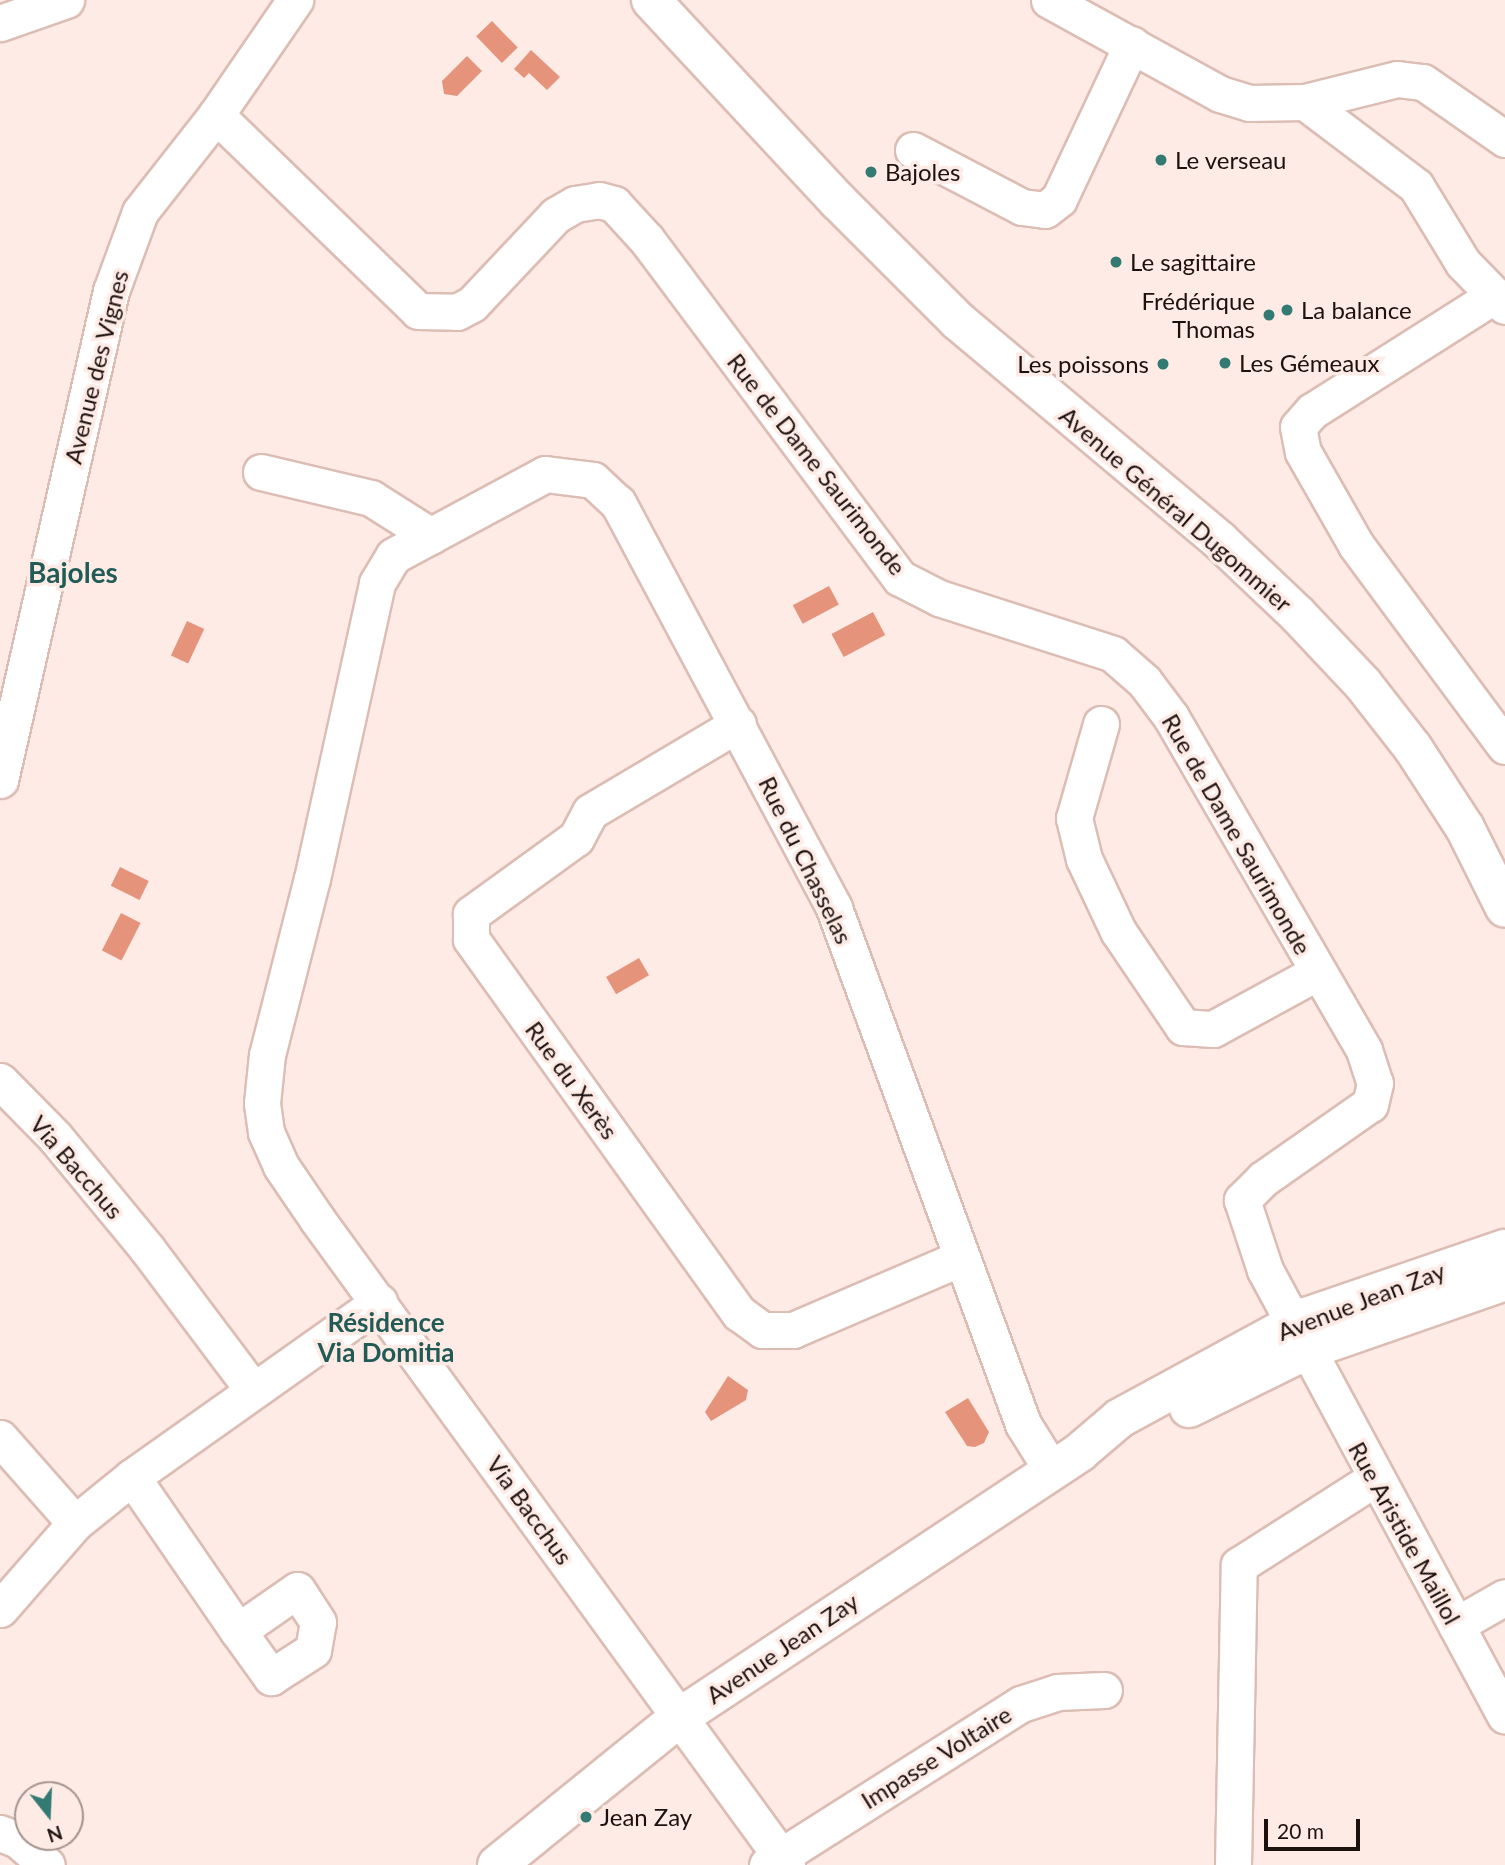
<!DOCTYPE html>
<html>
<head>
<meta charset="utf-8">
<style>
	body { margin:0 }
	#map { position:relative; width:1505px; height:1865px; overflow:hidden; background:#ffebe5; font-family:Lato,sans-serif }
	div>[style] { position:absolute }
	.water>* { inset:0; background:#e6937c; transform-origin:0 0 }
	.roads { filter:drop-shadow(2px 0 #dcbdb4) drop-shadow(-2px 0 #dcbdb4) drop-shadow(0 2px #dcbdb4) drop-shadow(0 -2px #dcbdb4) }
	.street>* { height:35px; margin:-17.5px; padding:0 17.5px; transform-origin:17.5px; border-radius:17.5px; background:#fff }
	.secondary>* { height:38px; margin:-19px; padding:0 19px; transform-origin:19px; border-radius:19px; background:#fff }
	.dots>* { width:19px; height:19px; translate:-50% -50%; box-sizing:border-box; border:4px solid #ffebe5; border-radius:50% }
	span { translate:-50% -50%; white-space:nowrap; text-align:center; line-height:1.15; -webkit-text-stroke:7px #ffebe5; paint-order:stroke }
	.poi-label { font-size:24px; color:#1c110e }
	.left { translate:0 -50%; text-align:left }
	.right { translate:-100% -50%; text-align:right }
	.street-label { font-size:24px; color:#1c110e }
	.neighbourhood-label { font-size:26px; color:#225b55; font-weight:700 }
	.quarter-label { font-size:28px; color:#225b55; font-weight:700 }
	.north { position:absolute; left:14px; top:1781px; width:70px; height:70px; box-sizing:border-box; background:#ffebe5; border:2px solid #a4948f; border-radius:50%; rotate:162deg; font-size:19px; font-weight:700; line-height:28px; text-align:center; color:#1c110e }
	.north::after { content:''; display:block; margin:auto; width:24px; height:32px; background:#337a73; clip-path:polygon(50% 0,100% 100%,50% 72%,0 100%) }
	.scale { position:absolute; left:1264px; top:1819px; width:96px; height:32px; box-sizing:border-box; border:4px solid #1c110e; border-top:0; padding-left:9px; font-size:21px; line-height:24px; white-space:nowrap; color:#1c110e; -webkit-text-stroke:5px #ffebe5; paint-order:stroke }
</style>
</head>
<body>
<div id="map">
	<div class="water">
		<i style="left:492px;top:21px;width:37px;height:22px;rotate:46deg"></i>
		<i style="clip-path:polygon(531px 50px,560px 77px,547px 90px,529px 73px,524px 78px,514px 69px)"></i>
		<i style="clip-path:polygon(467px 56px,482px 71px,457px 96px,444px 94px,442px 81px)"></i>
		<i style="left:829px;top:586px;width:21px;height:41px;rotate:62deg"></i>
		<i style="left:873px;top:612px;width:26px;height:47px;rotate:62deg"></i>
		<i style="left:187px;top:621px;width:19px;height:38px;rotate:25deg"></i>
		<i style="left:120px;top:867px;width:32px;height:21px;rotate:26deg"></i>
		<i style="left:121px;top:913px;width:22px;height:42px;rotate:27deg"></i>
		<i style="left:639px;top:958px;width:20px;height:38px;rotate:60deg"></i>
		<i style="clip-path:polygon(728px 1376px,748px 1390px,746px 1400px,711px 1421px,705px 1412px)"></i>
		<i style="clip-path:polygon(968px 1398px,989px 1432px,984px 1443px,975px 1447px,967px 1446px,945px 1412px)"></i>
	</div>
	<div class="roads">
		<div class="street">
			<i style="left:1049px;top:0;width:195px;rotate:28.8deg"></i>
			<i style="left:1220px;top:94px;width:30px;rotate:17deg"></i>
			<i style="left:1249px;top:103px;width:56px;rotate:-1deg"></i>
			<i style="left:1305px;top:102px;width:139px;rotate:37.1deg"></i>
			<i style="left:1416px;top:186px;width:90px;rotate:58.6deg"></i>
			<i style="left:1463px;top:263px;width:60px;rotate:45.7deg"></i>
			<i style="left:0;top:23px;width:70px;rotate:-19.2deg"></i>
			<i style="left:1305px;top:102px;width:95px;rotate:-14deg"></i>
			<i style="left:1397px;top:79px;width:26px;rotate:7deg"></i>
			<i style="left:1423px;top:82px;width:100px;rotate:34.8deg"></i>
			<i style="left:216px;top:115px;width:281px;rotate:44.1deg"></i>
			<i style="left:418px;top:311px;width:39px;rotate:1deg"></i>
			<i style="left:457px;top:312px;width:17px;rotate:-28deg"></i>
			<i style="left:472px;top:304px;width:122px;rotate:-46.7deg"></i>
			<i style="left:556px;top:215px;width:22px;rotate:-30deg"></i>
			<i style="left:575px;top:204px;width:24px;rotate:-9deg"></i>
			<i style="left:599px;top:200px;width:16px;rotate:15deg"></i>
			<i style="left:614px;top:204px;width:49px;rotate:47.5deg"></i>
			<i style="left:647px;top:240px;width:422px;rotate:53.2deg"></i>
			<i style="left:900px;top:578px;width:44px;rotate:27.1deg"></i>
			<i style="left:939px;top:598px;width:183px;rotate:17.8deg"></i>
			<i style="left:1113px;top:654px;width:41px;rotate:41.1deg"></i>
			<i style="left:1144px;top:681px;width:45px;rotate:53.1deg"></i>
			<i style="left:1171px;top:717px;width:385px;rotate:59.9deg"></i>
			<i style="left:1364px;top:1050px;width:35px;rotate:72deg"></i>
			<i style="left:1375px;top:1083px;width:22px;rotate:103deg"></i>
			<i style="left:1370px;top:1104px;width:131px;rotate:145deg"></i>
			<i style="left:1263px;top:1179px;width:30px;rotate:135deg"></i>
			<i style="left:1242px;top:1200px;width:74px;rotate:71.8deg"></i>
			<i style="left:1265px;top:1270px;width:506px;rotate:61.71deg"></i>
			<i style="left:913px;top:150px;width:123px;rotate:27.6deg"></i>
			<i style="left:1022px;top:207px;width:23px;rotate:7deg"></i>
			<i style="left:1045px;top:210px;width:18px;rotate:-38deg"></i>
			<i style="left:1059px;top:199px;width:171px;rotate:-64.8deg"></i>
			<i style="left:1495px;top:295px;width:217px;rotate:147.6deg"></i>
			<i style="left:1312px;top:411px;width:21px;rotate:131deg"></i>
			<i style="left:1298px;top:427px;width:25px;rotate:79deg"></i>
			<i style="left:1303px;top:452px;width:107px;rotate:60.3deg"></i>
			<i style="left:1356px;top:545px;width:250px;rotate:53.5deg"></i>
			<i style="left:261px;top:472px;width:113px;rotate:13.3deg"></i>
			<i style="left:371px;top:498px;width:71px;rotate:32.3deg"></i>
			<i style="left:738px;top:724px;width:172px;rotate:149.3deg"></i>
			<i style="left:590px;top:812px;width:30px;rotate:118deg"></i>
			<i style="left:576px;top:838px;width:130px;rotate:144.1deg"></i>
			<i style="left:471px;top:914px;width:25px;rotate:90deg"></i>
			<i style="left:471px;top:939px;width:460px;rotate:54.4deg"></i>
			<i style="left:739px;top:1313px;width:29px;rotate:36deg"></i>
			<i style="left:762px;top:1330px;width:31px"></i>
			<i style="left:793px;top:1330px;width:183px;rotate:-23.2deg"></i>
			<i style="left:1101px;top:724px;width:98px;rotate:106deg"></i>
			<i style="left:1074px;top:818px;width:42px;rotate:76.3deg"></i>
			<i style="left:1084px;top:859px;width:80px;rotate:64.7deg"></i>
			<i style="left:1118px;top:931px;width:116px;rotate:55.9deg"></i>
			<i style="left:1183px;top:1027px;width:30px;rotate:4deg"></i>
			<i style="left:1213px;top:1029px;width:119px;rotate:-28.5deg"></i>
			<i style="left:0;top:780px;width:501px;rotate:-77.21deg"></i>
			<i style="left:111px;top:291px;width:84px;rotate:-69.8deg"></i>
			<i style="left:140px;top:212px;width:123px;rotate:-51.9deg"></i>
			<i style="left:216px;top:115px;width:140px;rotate:-55.5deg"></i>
			<i style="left:0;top:1081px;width:78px;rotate:45.5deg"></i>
			<i style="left:55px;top:1137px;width:146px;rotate:50.5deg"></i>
			<i style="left:148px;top:1250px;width:175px;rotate:53.1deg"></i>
			<i style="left:0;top:1438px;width:113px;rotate:48.6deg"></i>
			<i style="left:132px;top:1477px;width:187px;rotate:55.5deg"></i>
			<i style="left:238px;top:1631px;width:57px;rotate:54.3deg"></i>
			<i style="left:271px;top:1677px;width:50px;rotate:-32.7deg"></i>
			<i style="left:313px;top:1650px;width:28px;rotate:-80deg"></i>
			<i style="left:318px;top:1622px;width:38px;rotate:-123deg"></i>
			<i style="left:297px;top:1590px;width:72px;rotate:145.2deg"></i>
			<i style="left:0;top:1609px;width:114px;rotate:-48.9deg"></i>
			<i style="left:75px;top:1523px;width:73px;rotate:-38.9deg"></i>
			<i style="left:132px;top:1477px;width:303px;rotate:-35.3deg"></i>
			<i style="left:1456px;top:1625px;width:56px;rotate:-29.7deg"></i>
			<i style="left:0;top:1833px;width:19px;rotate:21deg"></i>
			<i style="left:18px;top:1840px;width:38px;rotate:41deg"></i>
			<i style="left:767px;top:1865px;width:301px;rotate:-32.4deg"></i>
			<i style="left:1021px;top:1704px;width:38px;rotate:-18deg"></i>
			<i style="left:1057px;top:1692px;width:47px;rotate:-2.4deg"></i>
			<i style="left:787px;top:1865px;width:799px;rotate:-126.04deg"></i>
			<i style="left:317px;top:1219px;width:64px;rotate:-124.2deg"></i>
			<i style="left:281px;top:1166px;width:37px;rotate:-114deg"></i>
			<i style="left:266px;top:1132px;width:29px;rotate:-98deg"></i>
			<i style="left:262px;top:1103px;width:48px;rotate:-84.1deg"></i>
			<i style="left:267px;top:1055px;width:182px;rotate:-75.7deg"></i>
			<i style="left:312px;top:879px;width:303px;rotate:-77.6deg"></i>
			<i style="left:377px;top:583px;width:31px;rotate:-59deg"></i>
			<i style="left:393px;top:556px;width:173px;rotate:-28.3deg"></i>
			<i style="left:545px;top:474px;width:48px;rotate:7.1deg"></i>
			<i style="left:593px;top:480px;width:34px;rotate:43deg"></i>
			<i style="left:618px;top:503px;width:459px;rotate:61.9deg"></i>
			<i style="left:834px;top:908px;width:550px;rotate:69.88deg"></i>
			<i style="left:1023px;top:1424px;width:53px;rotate:58.1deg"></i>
			<i style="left:1233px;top:1865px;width:300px;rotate:-88.9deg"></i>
			<i style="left:1239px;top:1565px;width:160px;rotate:-32.5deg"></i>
		</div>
		<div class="secondary">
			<i style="left:651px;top:0;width:275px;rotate:47.1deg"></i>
			<i style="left:838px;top:201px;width:170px;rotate:45deg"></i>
			<i style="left:958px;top:321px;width:341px;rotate:40deg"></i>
			<i style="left:1219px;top:540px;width:109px;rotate:43.5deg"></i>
			<i style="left:1298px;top:615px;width:95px;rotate:46.7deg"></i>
			<i style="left:1363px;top:684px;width:81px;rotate:52deg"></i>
			<i style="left:1413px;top:748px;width:95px;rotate:57deg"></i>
			<i style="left:1465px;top:828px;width:89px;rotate:63.4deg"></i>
			<i style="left:1189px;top:1408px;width:131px;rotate:-26.2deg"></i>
			<i style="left:1307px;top:1350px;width:210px;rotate:-19.2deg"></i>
			<i style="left:497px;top:1865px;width:235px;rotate:-39deg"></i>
			<i style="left:680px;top:1717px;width:480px;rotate:-33.5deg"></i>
			<i style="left:1080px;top:1452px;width:52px;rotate:-40.4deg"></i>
			<i style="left:1120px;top:1418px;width:212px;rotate:-28.5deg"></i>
			<i style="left:1306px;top:1317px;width:210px;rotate:-18.9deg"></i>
		</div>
	</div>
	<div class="dots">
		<i style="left:1161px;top:160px;background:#337a73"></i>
		<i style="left:871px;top:172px;background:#337a73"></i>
		<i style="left:1116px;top:262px;background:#337a73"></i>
		<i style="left:1287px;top:310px;background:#337a73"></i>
		<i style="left:1269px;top:315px;background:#337a73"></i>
		<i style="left:1225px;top:363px;background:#337a73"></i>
		<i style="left:1163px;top:364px;background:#337a73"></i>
		<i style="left:586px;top:1817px;background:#337a73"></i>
	</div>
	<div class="poi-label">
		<span class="left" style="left:1175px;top:160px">Le verseau</span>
		<span class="left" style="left:885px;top:172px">Bajoles</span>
		<span class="left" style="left:1130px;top:262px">Le sagittaire</span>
		<span class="right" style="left:1255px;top:315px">Frédérique<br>Thomas</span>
		<span class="left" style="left:1301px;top:310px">La balance</span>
		<span class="left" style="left:1239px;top:363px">Les Gémeaux</span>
		<span class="right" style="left:1149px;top:364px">Les poissons</span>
		<span class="left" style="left:600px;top:1817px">Jean Zay</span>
	</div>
	<div class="street-label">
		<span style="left:96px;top:367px;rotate:-76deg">Avenue des Vignes</span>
		<span style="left:817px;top:464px;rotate:52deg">Rue de Dame Saurimonde</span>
		<span style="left:1176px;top:509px;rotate:41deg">Avenue Général Dugommier</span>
		<span style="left:1237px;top:834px;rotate:60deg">Rue de Dame Saurimonde</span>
		<span style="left:806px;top:860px;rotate:64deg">Rue du Chasselas</span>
		<span style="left:572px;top:1080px;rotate:54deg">Rue du Xerès</span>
		<span style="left:77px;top:1167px;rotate:49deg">Via Bacchus</span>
		<span style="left:1361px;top:1301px;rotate:-21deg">Avenue Jean Zay</span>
		<span style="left:530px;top:1510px;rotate:54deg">Via Bacchus</span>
		<span style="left:1405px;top:1533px;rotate:61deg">Rue Aristide Maillol</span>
		<span style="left:782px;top:1648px;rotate:-34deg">Avenue Jean Zay</span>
		<span style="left:936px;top:1757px;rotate:-32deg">Impasse Voltaire</span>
	</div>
	<div class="neighbourhood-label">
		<span style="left:386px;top:1338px">Résidence<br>Via Domitia</span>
	</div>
	<div class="quarter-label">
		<span style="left:73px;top:572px">Bajoles</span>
	</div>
	<div class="north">N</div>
	<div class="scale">20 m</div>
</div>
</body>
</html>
